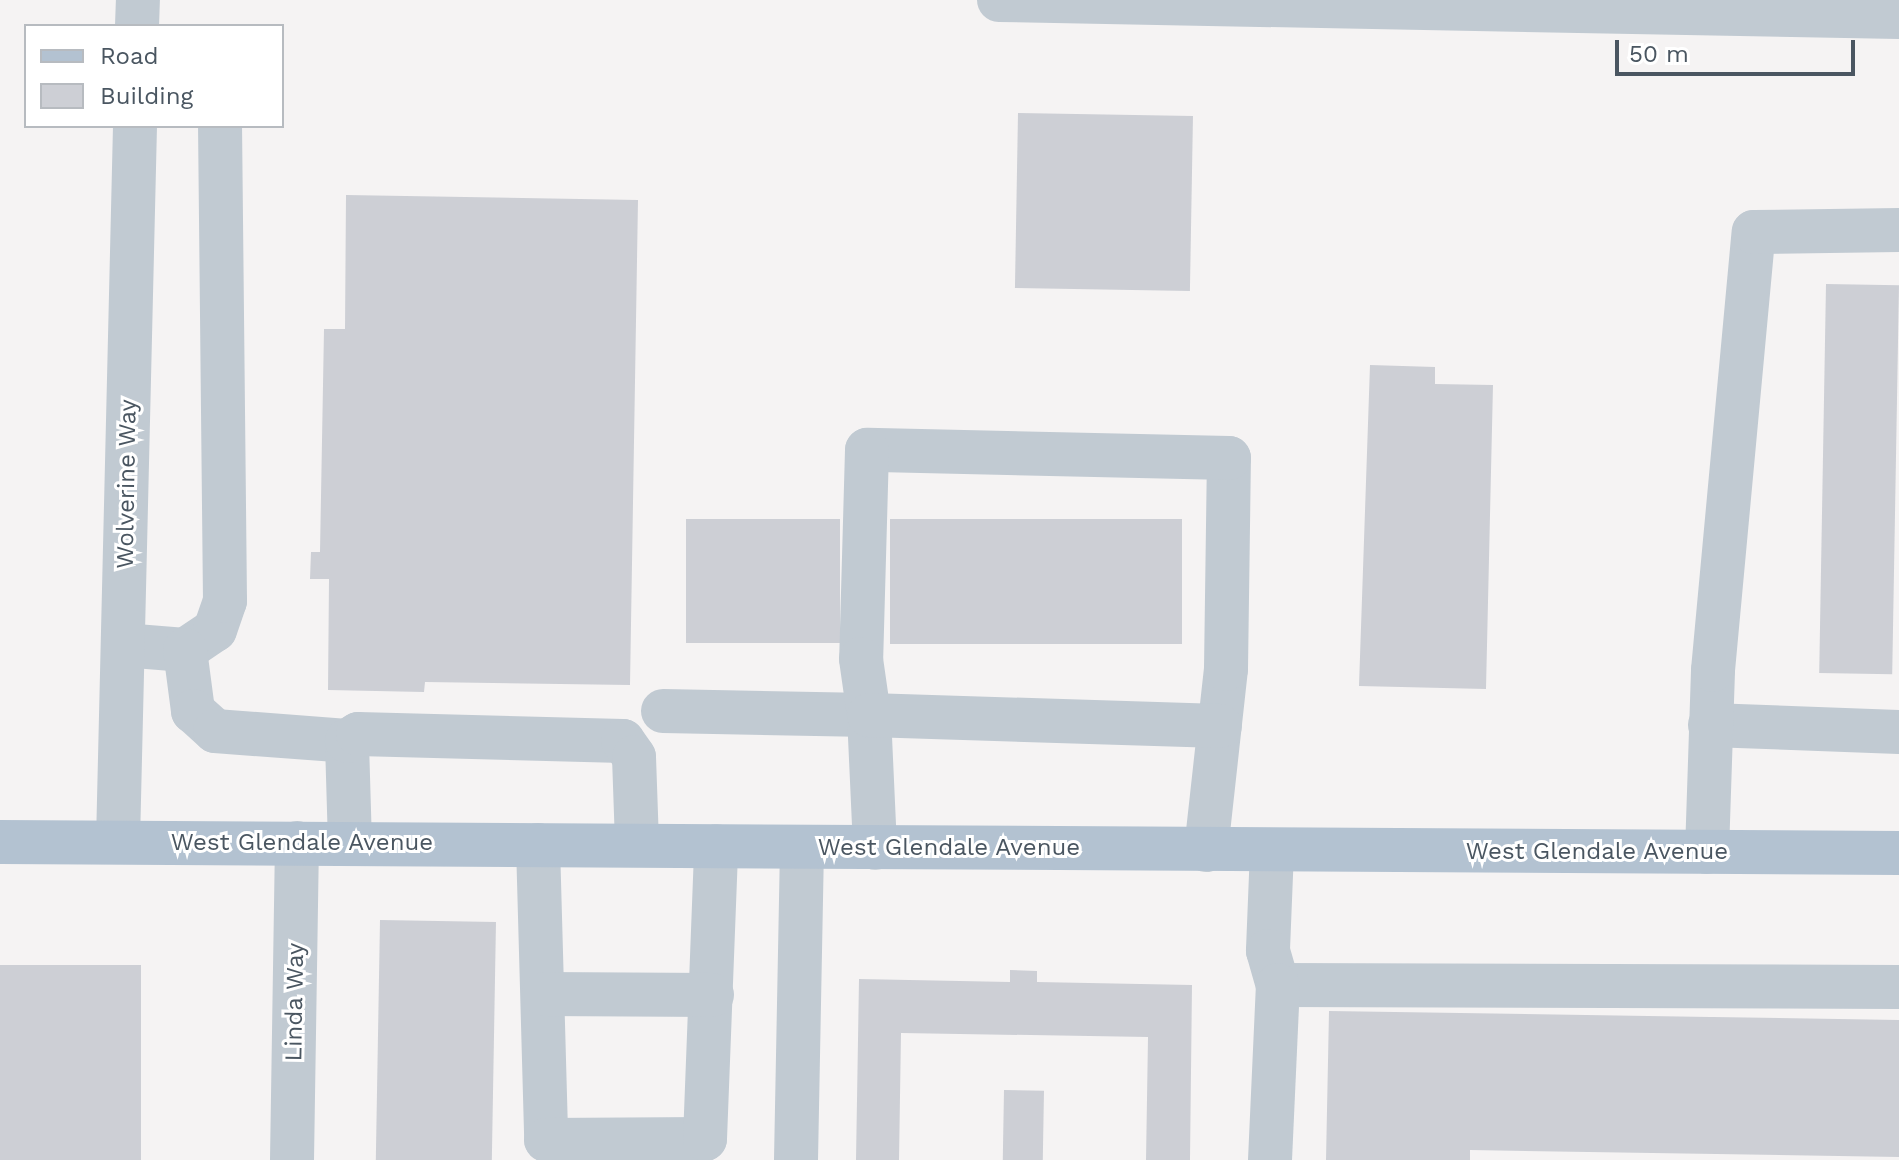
<!DOCTYPE html>
<html>
<head>
<meta charset="utf-8">
<style>
	body { margin:0 }
	#map { position:relative; width:1899px; height:1160px; overflow:hidden; background:#f5f3f3; font-family:"Work Sans",sans-serif }
	div>[style] { position:absolute }
	.building>* { inset:0; background:#cdcfd5; transform-origin:0 0 }
	.minor>* { height:44px; margin:-22px; padding:0 22px; transform-origin:22px; border-radius:22px; background:#c1cad2 }
	.major>* { height:44px; margin:-22px; padding:0 22px; transform-origin:22px; border-radius:22px; background:#b3c2d1 }
	span { translate:-50% -50%; white-space:nowrap; text-align:center; line-height:1.15; -webkit-text-stroke:6px #fff; paint-order:stroke }
	.street-label { font-size:24px; color:#4a5661 }
	.legend { position:absolute; left:24px; top:24px; width:260px; height:104px; box-sizing:border-box; background:#fff; border:2px solid #b7bbc0; margin:0; padding:10px 14px; list-style:none; font-size:24px; color:#4a5661 }
	.legend li { display:flex; align-items:center; gap:16px; height:40px }
	.legend b { width:40px; border:2px solid #b7bbc0 }
	.scale { position:absolute; left:1615px; top:40px; width:240px; height:36px; box-sizing:border-box; border:4px solid #4a5661; border-top:0; padding-left:10px; font-size:24px; line-height:28px; white-space:nowrap; color:#4a5661; -webkit-text-stroke:6px #fff; paint-order:stroke }
</style>
</head>
<body>
<div id="map">
	<div class="building">
		<i style="left:1018px;top:113px;width:175px;height:175px;rotate:1deg"></i>
		<i style="clip-path:polygon(346px 195px,638px 200px,630px 685px,425px 682px,424px 692px,328px 690px,329px 579px,310px 579px,311px 552px,320px 552px,324px 329px,345px 329px)"></i>
		<i style="left:1826px;top:284px;width:73px;height:389px;rotate:1deg"></i>
		<i style="clip-path:polygon(1370px 365px,1435px 367px,1435px 384px,1493px 385px,1486px 689px,1359px 686px)"></i>
		<i style="left:686px;top:519px;width:154px;height:124px"></i>
		<i style="left:890px;top:519px;width:292px;height:125px"></i>
		<i style="left:380px;top:920px;width:116px;height:240px;rotate:1deg"></i>
		<i style="left:0;top:965px;width:141px;height:195px"></i>
		<i style="clip-path:polygon(1010px 970px,1037px 971px,1037px 982px,1192px 985px,1190px 1160px,1146px 1160px,1148px 1037px,901px 1033px,899px 1160px,856px 1160px,859px 979px,1010px 982px)"></i>
		<i style="clip-path:polygon(1329px 1011px,1899px 1020px,1899px 1157px,1470px 1150px,1470px 1160px,1326px 1160px)"></i>
		<i style="left:1004px;top:1090px;width:40px;height:70px;rotate:1deg"></i>
	</div>
	<div class="minor">
		<i style="left:999px;top:0;width:900px;rotate:1.08deg"></i>
		<i style="left:137px;top:26px;width:26px;rotate:-88deg"></i>
		<i style="left:123px;top:645px;width:62px;rotate:4.6deg"></i>
		<i style="left:185px;top:650px;width:36px;rotate:-34deg"></i>
		<i style="left:215px;top:630px;width:31px;rotate:-71deg"></i>
		<i style="left:225px;top:601px;width:475px;rotate:-90.6deg"></i>
		<i style="left:185px;top:650px;width:62px;rotate:82.5deg"></i>
		<i style="left:193px;top:711px;width:30px;rotate:42deg"></i>
		<i style="left:215px;top:731px;width:132px;rotate:4.3deg"></i>
		<i style="left:663px;top:711px;width:206px;rotate:1.1deg"></i>
		<i style="left:869px;top:715px;width:133px;rotate:87.4deg"></i>
		<i style="left:1710px;top:725px;width:189px;rotate:2.1deg"></i>
		<i style="left:118px;top:842px;width:716px;rotate:-88.64deg"></i>
		<i style="left:350px;top:844px;width:103px;rotate:-91.7deg"></i>
		<i style="left:347px;top:741px;width:13px;rotate:-32deg"></i>
		<i style="left:358px;top:734px;width:265px;rotate:1.5deg"></i>
		<i style="left:623px;top:741px;width:19px;rotate:55deg"></i>
		<i style="left:634px;top:757px;width:88px;rotate:88deg"></i>
		<i style="left:538px;top:845px;width:295px;rotate:88.4deg"></i>
		<i style="left:546px;top:1140px;width:159px;rotate:-0.4deg"></i>
		<i style="left:705px;top:1139px;width:293px;rotate:-87.8deg"></i>
		<i style="left:1206px;top:850px;width:182px;rotate:-83.7deg"></i>
		<i style="left:1226px;top:669px;width:211px;rotate:-89.2deg"></i>
		<i style="left:1229px;top:458px;width:362px;rotate:-178.7deg"></i>
		<i style="left:867px;top:450px;width:209px;rotate:91.6deg"></i>
		<i style="left:861px;top:659px;width:57px;rotate:81.9deg"></i>
		<i style="left:869px;top:715px;width:351px;rotate:1.8deg"></i>
		<i style="left:1272px;top:850px;width:101px;rotate:92.3deg"></i>
		<i style="left:1268px;top:951px;width:35px;rotate:74deg"></i>
		<i style="left:1278px;top:985px;width:621px;rotate:0.18deg"></i>
		<i style="left:1707px;top:852px;width:182px;rotate:-88.1deg"></i>
		<i style="left:1713px;top:670px;width:440px;rotate:-84.7deg"></i>
		<i style="left:1754px;top:232px;width:145px;rotate:-0.8deg"></i>
		<i style="left:544px;top:994px;width:168px;rotate:0.3deg"></i>
		<i style="left:292px;top:1160px;width:317px;rotate:-89.1deg"></i>
		<i style="left:796px;top:1160px;width:313px;rotate:-88.9deg"></i>
		<i style="left:1270px;top:1160px;width:175px;rotate:-87.4deg"></i>
	</div>
	<div class="major">
		<i style="left:0;top:842px;width:1899px;rotate:0.33deg"></i>
	</div>
	<div class="street-label">
		<span style="left:127px;top:484px;rotate:-89deg">Wolverine Way</span>
		<span style="left:302px;top:843px">West Glendale Avenue</span>
		<span style="left:949px;top:848px">West Glendale Avenue</span>
		<span style="left:1597px;top:852px">West Glendale Avenue</span>
		<span style="left:295px;top:1002px;rotate:-89deg">Linda Way</span>
	</div>
	<ul class="legend">
	<li><b style="height:10px;background:#b3c2d1"></b>Road</li>
	<li><b style="height:22px;background:#cdcfd5"></b>Building</li>
	</ul>
	<div class="scale">50 m</div>
</div>
</body>
</html>
